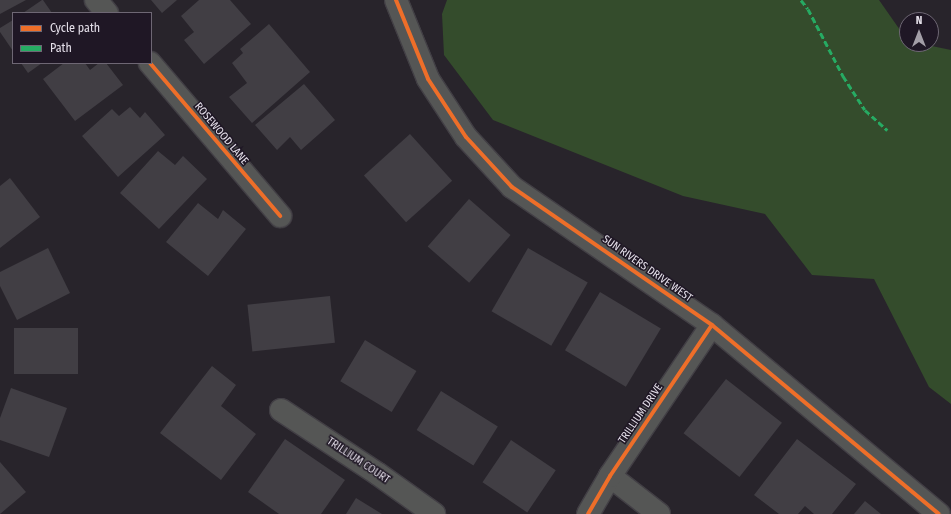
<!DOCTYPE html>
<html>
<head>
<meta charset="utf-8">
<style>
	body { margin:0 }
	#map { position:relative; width:951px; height:514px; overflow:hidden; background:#28242b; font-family:"Fira Sans Condensed",sans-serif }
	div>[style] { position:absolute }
	.green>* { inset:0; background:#344c2c }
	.building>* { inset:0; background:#413e44; transform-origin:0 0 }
	.roads { filter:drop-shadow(1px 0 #423f45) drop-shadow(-1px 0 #423f45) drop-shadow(0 1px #423f45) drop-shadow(0 -1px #423f45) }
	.minor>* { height:22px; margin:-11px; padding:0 11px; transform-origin:11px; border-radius:11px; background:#555655 }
	.quiet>* { height:3px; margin-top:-1.5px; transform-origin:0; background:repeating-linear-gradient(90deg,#26ab63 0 6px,transparent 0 9px) }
	.cycleway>* { height:4px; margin:-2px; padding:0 2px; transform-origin:2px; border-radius:2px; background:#ee6e29 }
	span { translate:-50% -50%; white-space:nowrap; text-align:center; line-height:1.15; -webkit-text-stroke:3px #1f1725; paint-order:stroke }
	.street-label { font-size:11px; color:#e5e0ea }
	.legend { position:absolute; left:12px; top:12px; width:140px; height:52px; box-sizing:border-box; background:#1f1725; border:1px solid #6e6774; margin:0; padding:5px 7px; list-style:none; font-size:12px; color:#e5e0ea }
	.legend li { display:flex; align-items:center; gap:8px; height:20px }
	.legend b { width:20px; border:1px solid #6e6774 }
	.north { position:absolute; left:899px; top:12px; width:40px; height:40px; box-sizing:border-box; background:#1f1725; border:1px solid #6e6774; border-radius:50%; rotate:0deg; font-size:11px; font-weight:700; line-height:16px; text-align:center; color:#e5e0ea }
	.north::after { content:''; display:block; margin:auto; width:14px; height:18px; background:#a39ea7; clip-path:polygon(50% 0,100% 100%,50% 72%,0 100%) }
</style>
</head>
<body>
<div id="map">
	<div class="green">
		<i style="clip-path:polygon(447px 0,879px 0,907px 40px,907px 44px,922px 44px,951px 50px,951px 404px,929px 387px,874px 279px,812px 275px,765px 214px,683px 196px,493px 120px,444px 55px,442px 14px)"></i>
	</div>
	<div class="building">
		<i style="clip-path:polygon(0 0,26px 0,0 14px)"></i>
		<i style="clip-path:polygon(43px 0,52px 13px,23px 13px,42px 0)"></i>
		<i style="clip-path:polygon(151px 0,177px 0,162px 13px)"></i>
		<i style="clip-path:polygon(199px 0,230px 0,251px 24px,204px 64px,184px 40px,194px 32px,181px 16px)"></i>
		<i style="clip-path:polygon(13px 20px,13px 51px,0 32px,0 28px)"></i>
		<i style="clip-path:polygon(269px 24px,310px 72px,252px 123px,229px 97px,247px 83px,232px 63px,243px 53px,240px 49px)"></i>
		<i style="clip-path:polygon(21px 63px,42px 63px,28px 73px)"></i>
		<i style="clip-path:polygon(64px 63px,85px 63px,90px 70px,99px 63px,106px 63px,123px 85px,75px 121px,43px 79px)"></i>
		<i style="clip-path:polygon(304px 84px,335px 120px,301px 150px,290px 137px,277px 150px,255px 125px)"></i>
		<i style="clip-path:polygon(130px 107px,140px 118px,145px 112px,165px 135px,118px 177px,82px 136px,112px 109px,119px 116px)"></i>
		<i style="left:410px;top:134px;width:63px;height:62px;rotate:48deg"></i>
		<i style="clip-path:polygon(158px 151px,175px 165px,183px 156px,207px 179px,159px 229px,120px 193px)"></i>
		<i style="clip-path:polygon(10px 178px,40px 217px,0 248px,0 186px)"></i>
		<i style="left:469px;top:199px;width:55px;height:63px;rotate:41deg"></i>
		<i style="clip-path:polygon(198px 203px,218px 219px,223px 210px,246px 229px,208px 276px,166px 242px)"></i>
		<i style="clip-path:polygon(48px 248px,70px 293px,17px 320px,0 286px,0 272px)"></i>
		<i style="left:528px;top:248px;width:69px;height:73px;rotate:30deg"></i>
		<i style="left:600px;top:292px;width:71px;height:68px;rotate:31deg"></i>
		<i style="left:330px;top:296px;width:47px;height:83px;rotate:84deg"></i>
		<i style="left:14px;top:328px;width:64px;height:46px"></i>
		<i style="left:365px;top:340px;width:60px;height:48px;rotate:31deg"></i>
		<i style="clip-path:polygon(212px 366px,236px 385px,221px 406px,256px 434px,221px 480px,160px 433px)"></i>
		<i style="left:726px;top:379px;width:71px;height:69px;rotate:38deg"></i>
		<i style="clip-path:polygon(11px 388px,67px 408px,49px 457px,0 440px,0 418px)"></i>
		<i style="left:441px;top:391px;width:67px;height:46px;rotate:32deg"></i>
		<i style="clip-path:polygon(285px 439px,345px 480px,321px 514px,279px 514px,248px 492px)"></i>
		<i style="clip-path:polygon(797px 439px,856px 484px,832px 514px,814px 514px,805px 506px,798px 514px,779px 514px,754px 495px)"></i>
		<i style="left:511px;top:440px;width:54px;height:51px;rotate:34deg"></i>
		<i style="clip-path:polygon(0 462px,26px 492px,0 514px)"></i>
		<i style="clip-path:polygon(356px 498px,382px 514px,346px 514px)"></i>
		<i style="clip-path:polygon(865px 501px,881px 514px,854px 514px)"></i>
	</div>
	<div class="roads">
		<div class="minor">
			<i style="left:96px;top:0;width:17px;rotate:50deg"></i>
			<i style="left:396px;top:0;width:85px;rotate:67.9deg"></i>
			<i style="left:428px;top:79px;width:69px;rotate:56.8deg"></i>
			<i style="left:466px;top:137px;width:68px;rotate:47.4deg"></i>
			<i style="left:512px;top:187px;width:243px;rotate:34.6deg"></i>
			<i style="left:712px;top:325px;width:295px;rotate:39.8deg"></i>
			<i style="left:150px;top:63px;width:201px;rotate:49.6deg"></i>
			<i style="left:281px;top:410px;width:116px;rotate:33.4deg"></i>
			<i style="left:378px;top:474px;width:69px;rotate:35.5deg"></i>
			<i style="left:610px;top:476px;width:62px;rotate:37.8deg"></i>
			<i style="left:588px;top:514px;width:44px;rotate:-59.9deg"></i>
			<i style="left:610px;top:476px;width:182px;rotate:-56deg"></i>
		</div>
	</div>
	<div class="quiet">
		<i style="left:801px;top:0;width:11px;rotate:52deg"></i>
		<i style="left:808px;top:9px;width:76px;rotate:62.4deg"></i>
		<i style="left:843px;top:76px;width:40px;rotate:57.1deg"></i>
		<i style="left:865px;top:110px;width:30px;rotate:42deg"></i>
	</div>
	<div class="cycleway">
		<i style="left:396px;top:0;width:85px;rotate:67.9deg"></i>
		<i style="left:428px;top:79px;width:69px;rotate:56.8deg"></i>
		<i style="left:466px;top:137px;width:68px;rotate:47.4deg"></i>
		<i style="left:512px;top:187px;width:243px;rotate:34.6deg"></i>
		<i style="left:712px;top:325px;width:295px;rotate:39.8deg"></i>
		<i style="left:150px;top:63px;width:201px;rotate:49.6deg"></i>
		<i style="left:588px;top:514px;width:44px;rotate:-59.9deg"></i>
		<i style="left:610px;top:476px;width:182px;rotate:-56deg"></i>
	</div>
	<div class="street-label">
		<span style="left:221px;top:134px;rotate:50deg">ROSEWOOD LANE</span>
		<span style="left:647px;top:269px;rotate:35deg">SUN RIVERS DRIVE WEST</span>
		<span style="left:641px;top:414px;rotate:-56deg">TRILLIUM DRIVE</span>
		<span style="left:358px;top:461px;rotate:34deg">TRILLIUM COURT</span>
	</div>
	<ul class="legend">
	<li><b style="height:5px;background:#ee6e29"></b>Cycle path</li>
	<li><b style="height:5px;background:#26ab63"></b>Path</li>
	</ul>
	<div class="north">N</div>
</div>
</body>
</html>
